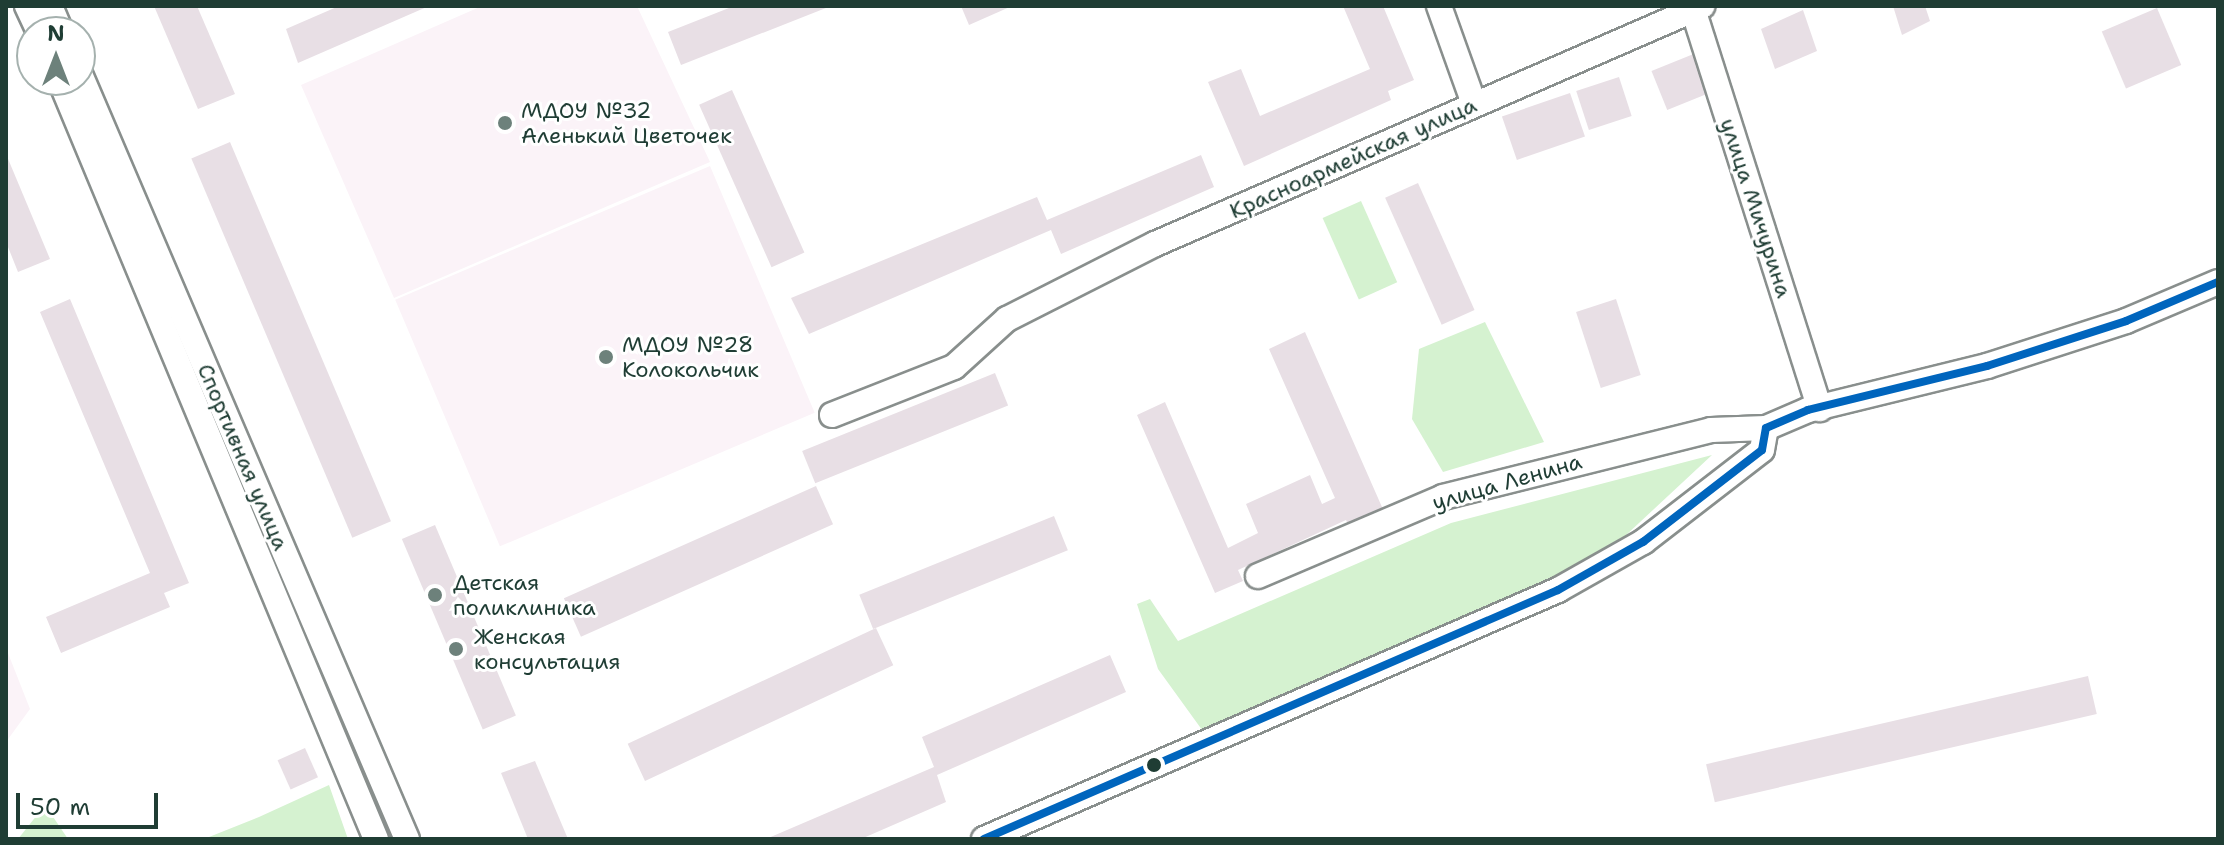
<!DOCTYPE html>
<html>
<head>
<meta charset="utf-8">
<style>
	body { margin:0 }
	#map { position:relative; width:2224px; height:845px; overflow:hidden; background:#fff; font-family:"Shantell Sans",sans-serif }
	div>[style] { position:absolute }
	.built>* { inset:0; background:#fbf3f8; transform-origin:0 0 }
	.green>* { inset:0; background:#d5f2d0; transform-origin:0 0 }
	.building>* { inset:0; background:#e8dfe5; transform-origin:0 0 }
	.roads { filter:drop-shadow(2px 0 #898f8d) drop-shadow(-2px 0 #898f8d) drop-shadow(0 2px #898f8d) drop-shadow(0 -2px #898f8d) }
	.minor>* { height:24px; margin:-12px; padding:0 12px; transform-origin:12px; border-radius:12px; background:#fff }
	.bus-1>* { height:8px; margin:-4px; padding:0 4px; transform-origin:4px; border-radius:4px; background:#0065bd }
	.dots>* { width:22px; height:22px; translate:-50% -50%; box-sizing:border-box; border:4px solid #fff; border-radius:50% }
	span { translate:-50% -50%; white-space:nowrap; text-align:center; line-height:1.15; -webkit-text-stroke:6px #fff; paint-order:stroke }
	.poi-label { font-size:22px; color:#1f3d34 }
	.left { translate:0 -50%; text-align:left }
	.street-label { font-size:22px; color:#1f3d34 }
	.frame { position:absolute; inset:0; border:8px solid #1f3d34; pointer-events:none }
	.north { position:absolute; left:16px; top:16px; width:80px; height:80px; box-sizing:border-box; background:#fff; border:2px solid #a5b1ae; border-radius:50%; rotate:0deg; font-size:22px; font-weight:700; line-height:32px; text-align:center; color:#1f3d34 }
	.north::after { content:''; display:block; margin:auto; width:28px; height:36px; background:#6d817b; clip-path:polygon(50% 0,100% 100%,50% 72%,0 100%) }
	.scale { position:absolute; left:16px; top:793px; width:142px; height:36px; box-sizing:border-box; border:4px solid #1f3d34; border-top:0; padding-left:10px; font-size:24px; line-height:28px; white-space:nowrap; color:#1f3d34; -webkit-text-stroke:6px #fff; paint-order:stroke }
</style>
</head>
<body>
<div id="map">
	<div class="built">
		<i style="clip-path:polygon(482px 6px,637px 6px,710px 162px,394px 298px,301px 85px)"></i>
		<i style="left:710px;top:166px;width:268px;height:342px;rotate:67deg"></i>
		<i style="clip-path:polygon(6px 648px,30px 709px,6px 742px)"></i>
	</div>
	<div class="green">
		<i style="left:1361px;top:201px;width:89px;height:42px;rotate:66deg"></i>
		<i style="clip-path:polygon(1485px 322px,1544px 442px,1443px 472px,1412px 419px,1419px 349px)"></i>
		<i style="clip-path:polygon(1712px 455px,1610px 550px,1568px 576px,1205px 734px,1158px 669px,1137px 604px,1150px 599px,1178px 641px,1451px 523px)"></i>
		<i style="clip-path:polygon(329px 785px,348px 839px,204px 839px,259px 817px)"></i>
		<i style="clip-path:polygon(45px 805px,68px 839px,18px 839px)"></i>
	</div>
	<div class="building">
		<i style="clip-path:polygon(154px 6px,197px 6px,235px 94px,198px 109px)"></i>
		<i style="clip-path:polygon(339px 6px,429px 6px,298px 63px,286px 29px)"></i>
		<i style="clip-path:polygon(734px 6px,831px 6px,681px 65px,668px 32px)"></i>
		<i style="clip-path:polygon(961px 6px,1012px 6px,969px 25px)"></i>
		<i style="clip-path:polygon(1343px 6px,1383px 6px,1414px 80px,1388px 91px,1391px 100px,1244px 166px,1208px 82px,1241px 69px,1260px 116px,1370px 69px)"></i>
		<i style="clip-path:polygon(1893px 6px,1925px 6px,1930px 21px,1902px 35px)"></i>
		<i style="left:2157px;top:8px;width:62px;height:60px;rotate:67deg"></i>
		<i style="clip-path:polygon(1803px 10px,1817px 51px,1775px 69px,1761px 29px)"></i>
		<i style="left:1696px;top:53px;width:42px;height:48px;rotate:68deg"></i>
		<i style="left:1619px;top:77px;width:41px;height:45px;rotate:72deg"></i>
		<i style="left:732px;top:90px;width:178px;height:36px;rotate:66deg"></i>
		<i style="left:1570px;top:93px;width:46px;height:72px;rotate:71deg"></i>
		<i style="left:230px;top:142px;width:412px;height:42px;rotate:67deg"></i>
		<i style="clip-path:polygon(6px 154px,50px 259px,18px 272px,6px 242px)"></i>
		<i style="clip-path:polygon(1201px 155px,1214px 187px,1061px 254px,1051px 230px,809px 334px,791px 298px,1037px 197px,1047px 220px)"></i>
		<i style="left:1418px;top:183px;width:139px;height:36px;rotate:66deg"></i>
		<i style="clip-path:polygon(70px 299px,189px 583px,164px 593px,170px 607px,61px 653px,46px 617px,150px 573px,40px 312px)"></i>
		<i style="left:1616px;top:299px;width:80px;height:42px;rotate:72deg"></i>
		<i style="clip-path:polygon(1305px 332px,1389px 523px,1354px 538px,1346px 520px,1238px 570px,1243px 581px,1215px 593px,1137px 415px,1165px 402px,1228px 548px,1258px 533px,1246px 504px,1310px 475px,1322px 504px,1335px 498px,1269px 349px)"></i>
		<i style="left:995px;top:373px;width:35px;height:208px;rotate:68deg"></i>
		<i style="left:816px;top:486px;width:42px;height:276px;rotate:66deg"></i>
		<i style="left:1054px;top:516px;width:37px;height:210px;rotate:68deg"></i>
		<i style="left:435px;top:525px;width:207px;height:36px;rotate:67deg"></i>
		<i style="left:876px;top:628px;width:41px;height:274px;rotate:65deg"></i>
		<i style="clip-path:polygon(1110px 655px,1126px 692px,937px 775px,946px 802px,861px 839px,766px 839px,934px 767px,922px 737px)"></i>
		<i style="left:2088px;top:676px;width:39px;height:392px;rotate:77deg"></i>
		<i style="left:305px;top:748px;width:32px;height:30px;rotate:66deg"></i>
		<i style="clip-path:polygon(535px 761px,568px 839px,528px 839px,501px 773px)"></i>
	</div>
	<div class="roads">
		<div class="minor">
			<i style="left:27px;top:6px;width:29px;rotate:65deg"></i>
			<i style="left:50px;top:6px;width:28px;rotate:67deg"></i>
			<i style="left:1439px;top:6px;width:104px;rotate:70.3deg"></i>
			<i style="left:1692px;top:6px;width:423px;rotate:72.4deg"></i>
			<i style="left:80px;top:74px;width:832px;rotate:66.86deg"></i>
			<i style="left:60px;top:80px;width:822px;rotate:67.4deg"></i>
			<i style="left:832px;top:415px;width:131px;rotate:-21.5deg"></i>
			<i style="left:954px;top:367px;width:72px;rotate:-42.2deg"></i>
			<i style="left:1007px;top:319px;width:166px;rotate:-26.9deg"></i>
			<i style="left:1155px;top:244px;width:597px;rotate:-23.51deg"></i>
			<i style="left:1258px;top:576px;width:201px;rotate:-23.1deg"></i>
			<i style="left:1443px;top:497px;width:276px;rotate:-14deg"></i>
			<i style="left:1711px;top:430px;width:55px;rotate:-2.1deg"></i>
			<i style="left:984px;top:839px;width:626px;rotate:-23.45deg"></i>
			<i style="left:1558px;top:590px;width:98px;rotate:-29.5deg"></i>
			<i style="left:1643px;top:542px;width:150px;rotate:-37.7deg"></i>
			<i style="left:1762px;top:450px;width:22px;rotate:-80deg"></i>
			<i style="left:1766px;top:428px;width:46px;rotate:-23.2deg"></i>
			<i style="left:1808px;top:410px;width:184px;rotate:-13.8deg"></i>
			<i style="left:1987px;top:366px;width:146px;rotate:-17.9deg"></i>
			<i style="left:2126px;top:321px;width:100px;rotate:-23deg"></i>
		</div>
	</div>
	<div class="bus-1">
		<i style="left:984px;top:839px;width:626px;rotate:-23.45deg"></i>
		<i style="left:1558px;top:590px;width:98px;rotate:-29.5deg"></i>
		<i style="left:1643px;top:542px;width:150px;rotate:-37.7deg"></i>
		<i style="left:1762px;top:450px;width:22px;rotate:-80deg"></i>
		<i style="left:1766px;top:428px;width:46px;rotate:-23.2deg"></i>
		<i style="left:1808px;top:410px;width:184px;rotate:-13.8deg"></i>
		<i style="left:1987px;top:366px;width:146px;rotate:-17.9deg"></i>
		<i style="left:2126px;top:321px;width:100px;rotate:-23deg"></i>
	</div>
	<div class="dots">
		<i style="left:505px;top:123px;background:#6d817b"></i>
		<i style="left:606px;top:357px;background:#6d817b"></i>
		<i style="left:435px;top:595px;background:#6d817b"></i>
		<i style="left:456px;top:649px;background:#6d817b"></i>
		<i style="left:1154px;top:765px;background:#1f3d34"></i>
	</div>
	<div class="poi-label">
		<span class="left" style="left:521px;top:123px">МДОУ №32<br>Аленький Цветочек</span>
		<span class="left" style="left:622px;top:357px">МДОУ №28<br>Колокольчик</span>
		<span class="left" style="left:453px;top:595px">Детская<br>поликлиника</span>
		<span class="left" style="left:474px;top:649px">Женская<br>консультация</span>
	</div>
	<div class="street-label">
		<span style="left:1353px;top:158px;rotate:-24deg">Красноармейская улица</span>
		<span style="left:1756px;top:208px;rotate:72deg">улица Мичурина</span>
		<span style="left:243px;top:457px;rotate:67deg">Спортивная улица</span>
		<span style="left:1507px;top:482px;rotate:-16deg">улица Ленина</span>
	</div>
	<div class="frame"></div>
	<div class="north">N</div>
	<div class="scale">50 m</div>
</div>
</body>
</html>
